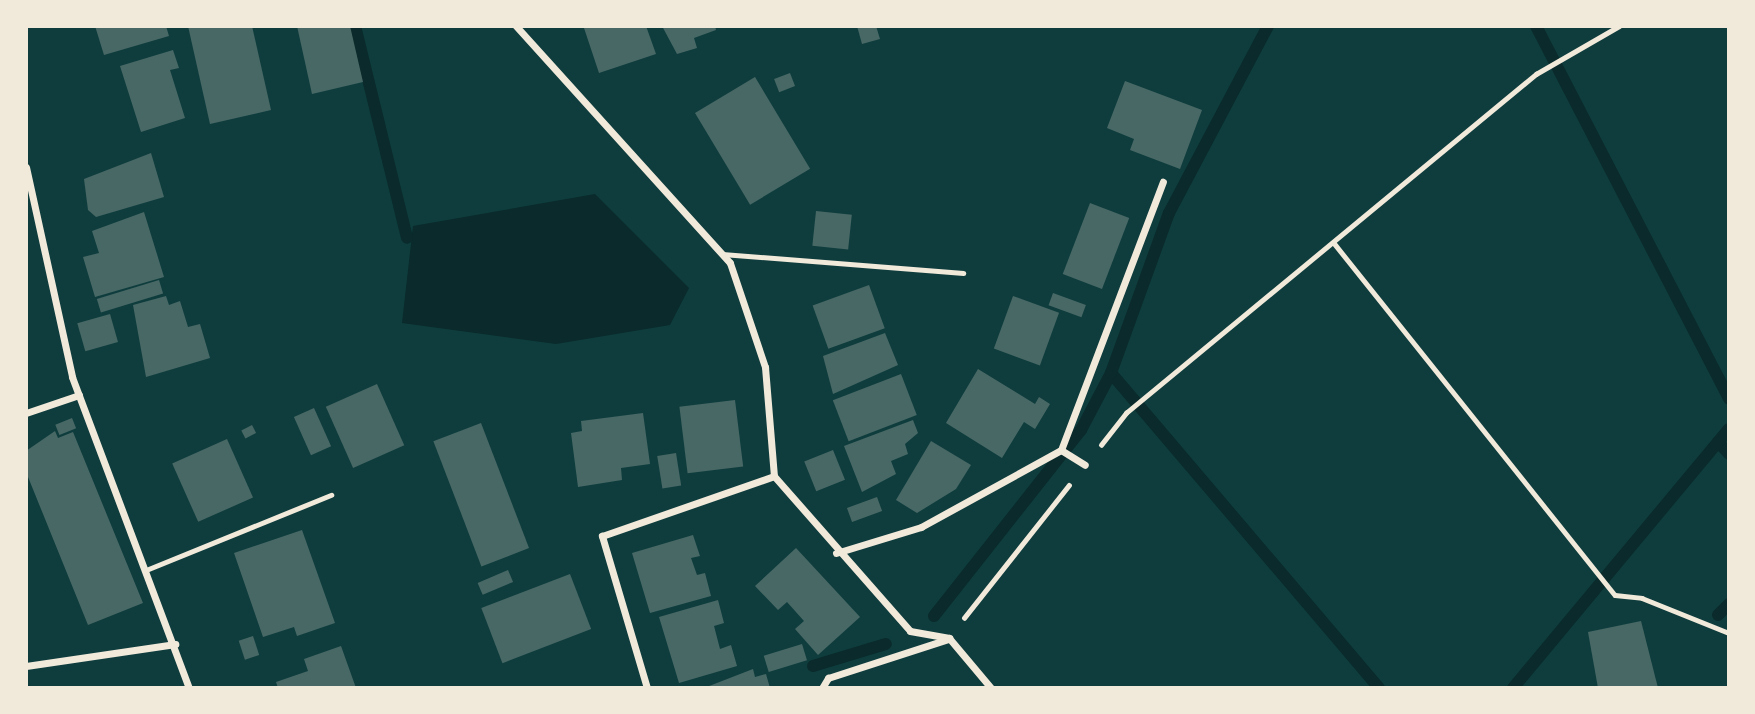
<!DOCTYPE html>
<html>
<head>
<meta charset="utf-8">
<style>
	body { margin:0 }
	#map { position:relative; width:1755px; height:714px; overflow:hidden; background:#0f3d3e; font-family:"Fira Sans Condensed",sans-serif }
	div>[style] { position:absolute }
	.water>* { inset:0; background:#0a2a2b }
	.stream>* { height:12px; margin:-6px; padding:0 6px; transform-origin:6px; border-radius:6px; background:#0a2a2b }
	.building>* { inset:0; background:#486865; transform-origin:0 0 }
	.path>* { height:4.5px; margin:-2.25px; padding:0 2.25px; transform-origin:2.25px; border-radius:2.25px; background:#f1e9da }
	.service>* { height:5px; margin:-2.5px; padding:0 2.5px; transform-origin:2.5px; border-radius:2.5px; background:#f1e9da }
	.minor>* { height:7px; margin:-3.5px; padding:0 3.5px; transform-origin:3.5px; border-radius:3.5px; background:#f1e9da }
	span { translate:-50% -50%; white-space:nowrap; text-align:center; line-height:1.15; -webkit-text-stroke:6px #f1e9da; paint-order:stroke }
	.frame { position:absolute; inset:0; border:28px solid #f1e9da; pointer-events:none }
</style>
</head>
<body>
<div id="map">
	<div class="water">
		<i style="clip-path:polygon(595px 194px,689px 288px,670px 325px,556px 344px,402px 323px,413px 226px)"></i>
	</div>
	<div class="stream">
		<i style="left:355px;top:26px;width:218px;rotate:76.2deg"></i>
		<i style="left:1536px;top:26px;width:420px;rotate:62.6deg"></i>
		<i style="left:1111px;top:373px;width:414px;rotate:49.6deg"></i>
		<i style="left:1718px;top:442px;width:16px;rotate:47deg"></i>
		<i style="left:1718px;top:615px;width:16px;rotate:-45deg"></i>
		<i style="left:934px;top:616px;width:237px;rotate:-51.7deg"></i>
		<i style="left:1081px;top:430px;width:64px;rotate:-62.2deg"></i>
		<i style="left:1111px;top:373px;width:170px;rotate:-70.1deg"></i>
		<i style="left:1169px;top:213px;width:212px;rotate:-62.1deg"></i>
		<i style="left:813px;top:666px;width:76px;rotate:-16.8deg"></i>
		<i style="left:1513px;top:688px;width:337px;rotate:-50.2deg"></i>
	</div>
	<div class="building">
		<i style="clip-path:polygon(95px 26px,166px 26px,169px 36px,104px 55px)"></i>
		<i style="clip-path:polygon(188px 26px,252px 26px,271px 110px,210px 124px)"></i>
		<i style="clip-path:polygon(297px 26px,350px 26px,363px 82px,312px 94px)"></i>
		<i style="clip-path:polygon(646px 26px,656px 54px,599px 73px,584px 28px)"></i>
		<i style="clip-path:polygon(662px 26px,715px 26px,716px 30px,694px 38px,697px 48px,677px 54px)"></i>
		<i style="clip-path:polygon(857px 26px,876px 26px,880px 39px,862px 44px)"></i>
		<i style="clip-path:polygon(173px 50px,179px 68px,170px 70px,185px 118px,141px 132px,120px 66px)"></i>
		<i style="left:790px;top:73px;width:14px;height:17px;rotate:69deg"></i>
		<i style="left:755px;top:77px;width:107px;height:70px;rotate:59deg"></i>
		<i style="clip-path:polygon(1125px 81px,1202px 110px,1180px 169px,1130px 150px,1134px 139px,1107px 128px)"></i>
		<i style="clip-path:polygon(151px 153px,164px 197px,96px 217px,88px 210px,84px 179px)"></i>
		<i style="left:1090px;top:203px;width:42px;height:76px;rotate:21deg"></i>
		<i style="left:816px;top:211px;width:36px;height:35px;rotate:6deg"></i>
		<i style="clip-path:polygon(144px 212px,164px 277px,95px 297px,83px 257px,99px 253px,92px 231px)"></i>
		<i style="left:159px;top:280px;width:14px;height:65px;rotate:73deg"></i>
		<i style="left:869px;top:285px;width:46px;height:60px;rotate:70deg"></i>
		<i style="left:1053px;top:293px;width:35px;height:13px;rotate:20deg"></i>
		<i style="clip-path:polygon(166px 296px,169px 305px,180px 301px,188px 327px,200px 324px,210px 358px,146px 377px,133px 305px)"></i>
		<i style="left:1013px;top:296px;width:49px;height:56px;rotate:20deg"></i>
		<i style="left:110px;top:314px;width:29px;height:34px;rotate:74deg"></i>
		<i style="clip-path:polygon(885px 333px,898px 365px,833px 394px,823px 356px)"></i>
		<i style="clip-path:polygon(978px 369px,1035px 404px,1039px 397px,1050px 404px,1035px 429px,1024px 422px,1002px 458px,946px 423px)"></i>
		<i style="left:901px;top:374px;width:44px;height:73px;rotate:69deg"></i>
		<i style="left:377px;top:384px;width:67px;height:56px;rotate:66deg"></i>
		<i style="left:735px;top:400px;width:67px;height:56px;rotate:83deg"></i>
		<i style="left:314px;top:408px;width:42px;height:22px;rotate:66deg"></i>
		<i style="clip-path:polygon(643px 413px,650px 464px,621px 468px,622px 480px,578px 487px,571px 433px,582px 431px,581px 421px)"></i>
		<i style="left:72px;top:418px;width:11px;height:18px;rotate:68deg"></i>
		<i style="clip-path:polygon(913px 420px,918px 433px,905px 444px,908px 454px,891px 461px,896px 474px,862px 492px,844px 446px)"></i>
		<i style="left:481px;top:423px;width:134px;height:51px;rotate:69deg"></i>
		<i style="left:252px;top:425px;width:9px;height:12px;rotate:63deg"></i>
		<i style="clip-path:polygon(55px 431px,58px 438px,73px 432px,143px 603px,88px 625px,26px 472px,26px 451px)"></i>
		<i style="left:227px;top:439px;width:64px;height:60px;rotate:66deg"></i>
		<i style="clip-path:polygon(931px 441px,971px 465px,956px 489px,917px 513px,896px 500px)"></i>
		<i style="left:833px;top:450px;width:32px;height:31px;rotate:68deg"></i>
		<i style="left:676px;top:453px;width:33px;height:19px;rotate:81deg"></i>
		<i style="left:877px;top:497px;width:15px;height:32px;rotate:70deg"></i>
		<i style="clip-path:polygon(302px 530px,335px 623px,297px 636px,294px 627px,263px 637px,234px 553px)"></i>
		<i style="clip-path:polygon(693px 535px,700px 556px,691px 558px,697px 575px,705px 573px,711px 596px,650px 613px,632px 553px)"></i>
		<i style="clip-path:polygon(796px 548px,860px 617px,818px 655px,795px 629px,804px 621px,787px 602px,778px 610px,755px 586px)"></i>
		<i style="left:508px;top:570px;width:13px;height:33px;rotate:67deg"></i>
		<i style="left:570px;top:574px;width:59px;height:95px;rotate:69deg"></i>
		<i style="clip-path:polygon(718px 600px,724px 623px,714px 626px,720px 649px,731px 645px,737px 666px,679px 683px,659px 617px)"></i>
		<i style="clip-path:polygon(1641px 621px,1658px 688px,1598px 688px,1588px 632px)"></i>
		<i style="left:253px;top:636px;width:20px;height:15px;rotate:72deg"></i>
		<i style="left:802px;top:644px;width:17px;height:40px;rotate:73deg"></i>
		<i style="clip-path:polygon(341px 646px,356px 688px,278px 688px,276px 682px,308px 671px,304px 659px)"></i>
		<i style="clip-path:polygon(753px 669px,755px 677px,766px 674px,770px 688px,704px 688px)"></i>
	</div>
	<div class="path">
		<i style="left:1334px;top:243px;width:450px;rotate:51.4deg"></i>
		<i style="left:1615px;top:595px;width:27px;rotate:6deg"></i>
		<i style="left:1642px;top:598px;width:94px;rotate:21.9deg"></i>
		<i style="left:1101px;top:445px;width:41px;rotate:-52deg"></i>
		<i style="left:1126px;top:413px;width:532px;rotate:-39.58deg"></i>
		<i style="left:1536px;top:74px;width:96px;rotate:-30deg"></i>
		<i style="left:964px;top:618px;width:169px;rotate:-51.7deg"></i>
	</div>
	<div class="service">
		<i style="left:722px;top:254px;width:242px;rotate:4.5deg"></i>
		<i style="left:146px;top:570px;width:200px;rotate:-22.1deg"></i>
	</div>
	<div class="minor">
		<i style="left:516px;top:26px;width:319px;rotate:47.9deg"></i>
		<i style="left:730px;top:263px;width:110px;rotate:71.4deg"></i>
		<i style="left:765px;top:367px;width:109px;rotate:85.3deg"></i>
		<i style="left:774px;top:476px;width:206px;rotate:48.7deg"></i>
		<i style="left:910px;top:631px;width:40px;rotate:10deg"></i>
		<i style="left:949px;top:638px;width:65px;rotate:50deg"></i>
		<i style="left:26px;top:167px;width:215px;rotate:77.6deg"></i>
		<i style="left:72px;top:377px;width:332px;rotate:69.4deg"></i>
		<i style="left:26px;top:413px;width:56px;rotate:-18.8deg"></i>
		<i style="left:1061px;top:450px;width:28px;rotate:32deg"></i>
		<i style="left:836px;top:553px;width:89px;rotate:-17deg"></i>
		<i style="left:921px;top:527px;width:160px;rotate:-28.8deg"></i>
		<i style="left:1061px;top:450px;width:287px;rotate:-69.2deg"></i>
		<i style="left:26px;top:666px;width:151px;rotate:-8.4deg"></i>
		<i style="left:647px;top:688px;width:159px;rotate:-106.5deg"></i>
		<i style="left:602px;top:536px;width:182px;rotate:-19.2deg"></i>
		<i style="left:822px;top:688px;width:12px;rotate:-59deg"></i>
		<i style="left:828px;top:678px;width:126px;rotate:-18deg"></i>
	</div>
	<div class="frame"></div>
</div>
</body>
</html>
